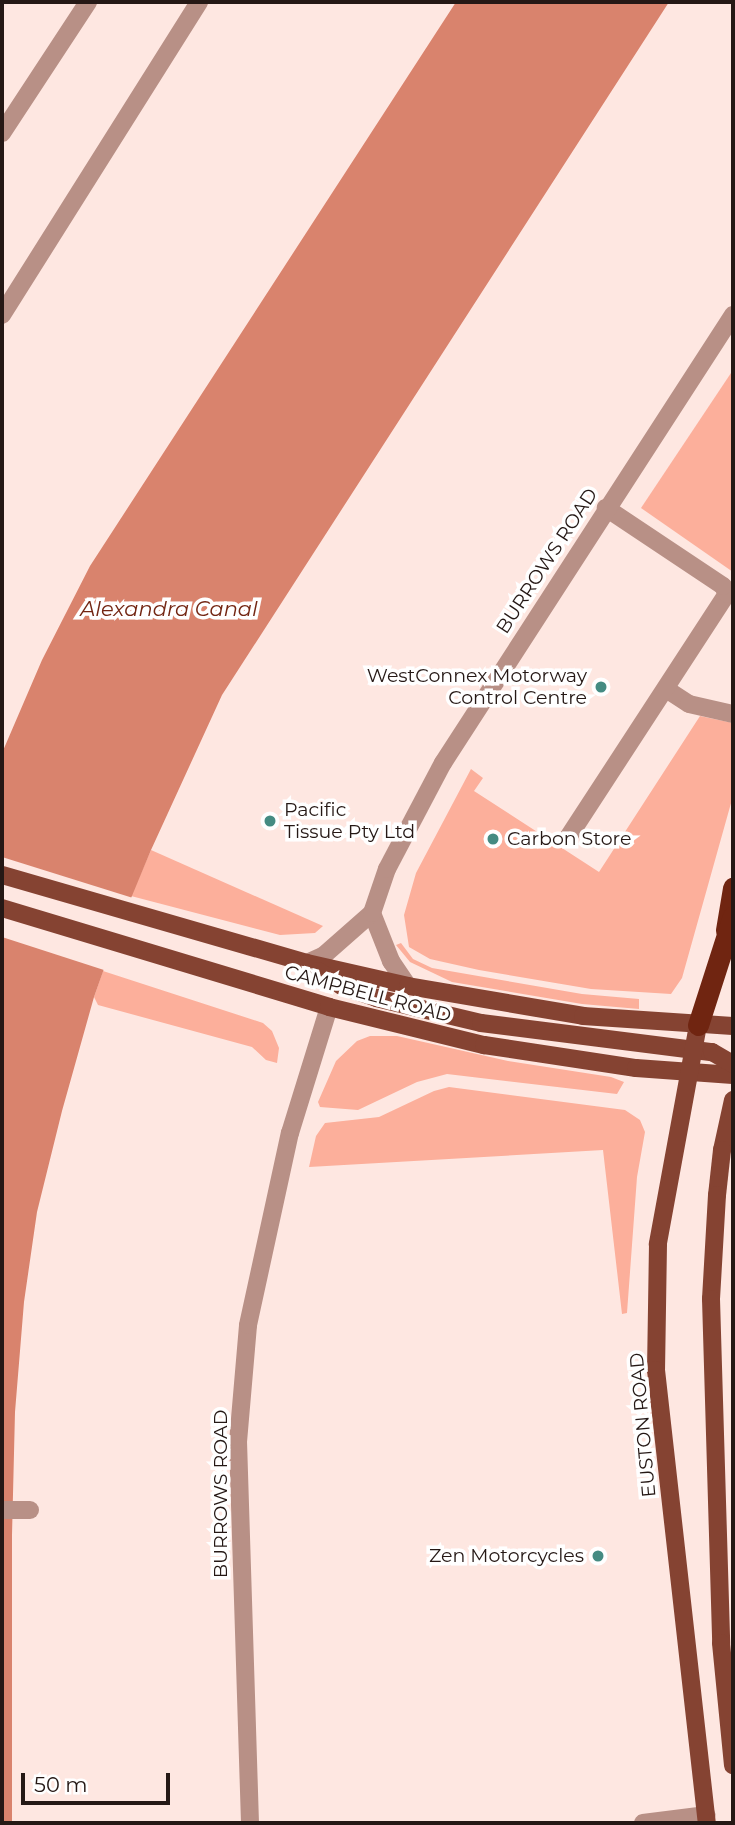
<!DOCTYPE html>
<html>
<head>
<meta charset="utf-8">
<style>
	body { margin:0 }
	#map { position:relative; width:735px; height:1825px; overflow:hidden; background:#fee7e1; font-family:Montserrat,sans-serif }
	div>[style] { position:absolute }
	.green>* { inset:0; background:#fcaf9b }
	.water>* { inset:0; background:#d9836d }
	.pier>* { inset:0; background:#fee7e1 }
	.minor>* { height:18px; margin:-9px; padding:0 9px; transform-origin:9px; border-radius:9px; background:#b89086 }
	.major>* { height:18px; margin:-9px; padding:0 9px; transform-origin:9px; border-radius:9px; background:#854332 }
	.highway>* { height:21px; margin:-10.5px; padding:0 10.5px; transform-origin:10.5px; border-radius:10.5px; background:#702511 }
	.dots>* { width:19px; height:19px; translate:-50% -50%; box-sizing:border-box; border:4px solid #fff; border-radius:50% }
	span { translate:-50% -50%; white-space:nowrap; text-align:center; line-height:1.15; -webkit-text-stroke:7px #fff; paint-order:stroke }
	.street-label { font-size:19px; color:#251815 }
	.poi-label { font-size:19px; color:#251815 }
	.right { translate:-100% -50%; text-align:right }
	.left { translate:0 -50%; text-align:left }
	.water-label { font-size:21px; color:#732613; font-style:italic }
	.frame { position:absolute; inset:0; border:4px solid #251815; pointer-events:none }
	.scale { position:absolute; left:21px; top:1773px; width:149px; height:32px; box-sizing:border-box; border:4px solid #251815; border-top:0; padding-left:9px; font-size:21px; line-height:24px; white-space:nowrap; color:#251815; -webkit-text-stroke:5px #fff; paint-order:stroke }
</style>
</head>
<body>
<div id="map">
	<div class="green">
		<i style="clip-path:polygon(733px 370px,733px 572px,641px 508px)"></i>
		<i style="clip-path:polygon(700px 716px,733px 723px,733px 796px,682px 978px,671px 994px,591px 989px,479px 970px,430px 959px,409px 947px,404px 915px,416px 873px,471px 769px,483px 778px,474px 791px,599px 872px)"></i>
		<i style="clip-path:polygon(151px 850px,323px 926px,315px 933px,280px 935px,131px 896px)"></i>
		<i style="clip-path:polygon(401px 943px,413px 959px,432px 968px,582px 994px,639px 999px,639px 1009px,582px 1004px,452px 982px,410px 962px,396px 945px)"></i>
		<i style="clip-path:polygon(103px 971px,263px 1023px,272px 1031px,279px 1048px,277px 1063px,266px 1060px,252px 1047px,98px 1005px,94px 997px)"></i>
		<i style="clip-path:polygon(370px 1036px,397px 1036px,508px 1061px,611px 1077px,624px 1082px,617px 1094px,447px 1074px,417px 1082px,358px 1110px,320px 1107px,318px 1102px,336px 1061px,357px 1041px)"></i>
		<i style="clip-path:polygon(449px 1087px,625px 1110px,640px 1120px,645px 1132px,637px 1177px,627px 1313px,622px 1314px,603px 1150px,309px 1167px,316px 1136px,325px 1123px,379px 1117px,434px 1091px)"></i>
	</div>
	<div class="water">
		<i style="clip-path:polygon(456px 2px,669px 2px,222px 695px,151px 850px,117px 932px,94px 997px,62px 1111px,37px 1212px,24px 1302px,15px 1412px,12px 1535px,12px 1823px,2px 1823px,2px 753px,42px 660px,90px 566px)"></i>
	</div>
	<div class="pier">
		<i style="clip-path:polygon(2px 857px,133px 898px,107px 971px,2px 937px)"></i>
	</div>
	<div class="minor">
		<i style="left:2px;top:133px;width:157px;rotate:-56.7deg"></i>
		<i style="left:2px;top:315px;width:370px;rotate:-57.8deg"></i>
		<i style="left:666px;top:689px;width:27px;rotate:33deg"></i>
		<i style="left:689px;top:704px;width:45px;rotate:12.8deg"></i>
		<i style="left:569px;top:836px;width:289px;rotate:-56.9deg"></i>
		<i style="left:727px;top:594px;width:9px;rotate:-117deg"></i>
		<i style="left:723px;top:586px;width:141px;rotate:-146.3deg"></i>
		<i style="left:372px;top:913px;width:52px;rotate:68.4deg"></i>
		<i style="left:391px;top:961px;width:30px;rotate:56deg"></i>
		<i style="left:307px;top:963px;width:17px;rotate:-24deg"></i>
		<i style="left:323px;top:956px;width:65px;rotate:-41.3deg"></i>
		<i style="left:372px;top:913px;width:46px;rotate:-71.2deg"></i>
		<i style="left:387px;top:869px;width:120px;rotate:-62.2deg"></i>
		<i style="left:443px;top:763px;width:534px;rotate:-57.08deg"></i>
		<i style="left:2px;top:1510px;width:28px"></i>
		<i style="left:250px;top:1823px;width:381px;rotate:-91.8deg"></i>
		<i style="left:238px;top:1442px;width:117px;rotate:-85.1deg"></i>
		<i style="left:248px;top:1325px;width:197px;rotate:-77.7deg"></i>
		<i style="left:290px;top:1133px;width:132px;rotate:-72.8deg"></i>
		<i style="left:643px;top:1823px;width:64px;rotate:-7.2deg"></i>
	</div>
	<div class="major">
		<i style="left:2px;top:875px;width:317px;rotate:16.1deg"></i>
		<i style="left:307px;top:963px;width:104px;rotate:12.8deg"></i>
		<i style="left:408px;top:986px;width:178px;rotate:9.7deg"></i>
		<i style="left:583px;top:1016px;width:150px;rotate:3.8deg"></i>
		<i style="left:2px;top:908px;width:342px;rotate:16.8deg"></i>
		<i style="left:329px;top:1007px;width:160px;rotate:13.8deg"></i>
		<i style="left:484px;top:1045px;width:154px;rotate:8.6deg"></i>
		<i style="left:636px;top:1068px;width:97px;rotate:4.1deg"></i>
		<i style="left:318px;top:971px;width:28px;rotate:32deg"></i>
		<i style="left:342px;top:986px;width:36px;rotate:19deg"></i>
		<i style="left:376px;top:998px;width:108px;rotate:13.4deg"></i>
		<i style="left:481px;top:1023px;width:233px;rotate:7.2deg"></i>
		<i style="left:712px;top:1052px;width:24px;rotate:30deg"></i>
		<i style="left:698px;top:1025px;width:223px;rotate:100.4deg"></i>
		<i style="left:658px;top:1244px;width:126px;rotate:90.9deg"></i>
		<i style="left:656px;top:1370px;width:456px;rotate:83.6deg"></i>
		<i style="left:733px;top:1100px;width:51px;rotate:102.4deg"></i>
		<i style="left:722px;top:1150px;width:45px;rotate:96.3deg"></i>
		<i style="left:717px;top:1195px;width:104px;rotate:93.3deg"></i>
		<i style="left:711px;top:1299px;width:344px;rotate:88.3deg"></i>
		<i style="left:721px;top:1643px;width:123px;rotate:84.4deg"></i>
	</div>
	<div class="highway">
		<i style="left:726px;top:930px;width:43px;rotate:-80.5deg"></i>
		<i style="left:698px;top:1025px;width:114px;rotate:-72.2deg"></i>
	</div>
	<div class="dots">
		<i style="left:601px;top:687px;background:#458b82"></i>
		<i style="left:270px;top:821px;background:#458b82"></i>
		<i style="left:493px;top:839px;background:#458b82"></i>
		<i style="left:598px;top:1556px;background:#458b82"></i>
	</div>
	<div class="street-label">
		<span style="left:547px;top:561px;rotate:-57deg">BURROWS ROAD</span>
		<span style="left:368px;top:994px;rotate:15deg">CAMPBELL ROAD</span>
		<span style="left:643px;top:1425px;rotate:-95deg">EUSTON ROAD</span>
		<span style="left:221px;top:1494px;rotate:-90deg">BURROWS ROAD</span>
	</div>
	<div class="poi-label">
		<span class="right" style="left:587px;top:687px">WestConnex Motorway<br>Control Centre</span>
		<span class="left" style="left:284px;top:821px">Pacific<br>Tissue Pty Ltd</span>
		<span class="left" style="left:507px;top:839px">Carbon Store</span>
		<span class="right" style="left:584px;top:1556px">Zen Motorcycles</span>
	</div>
	<div class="water-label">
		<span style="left:169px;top:609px">Alexandra Canal</span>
	</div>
	<div class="frame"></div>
	<div class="scale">50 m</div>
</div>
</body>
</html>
